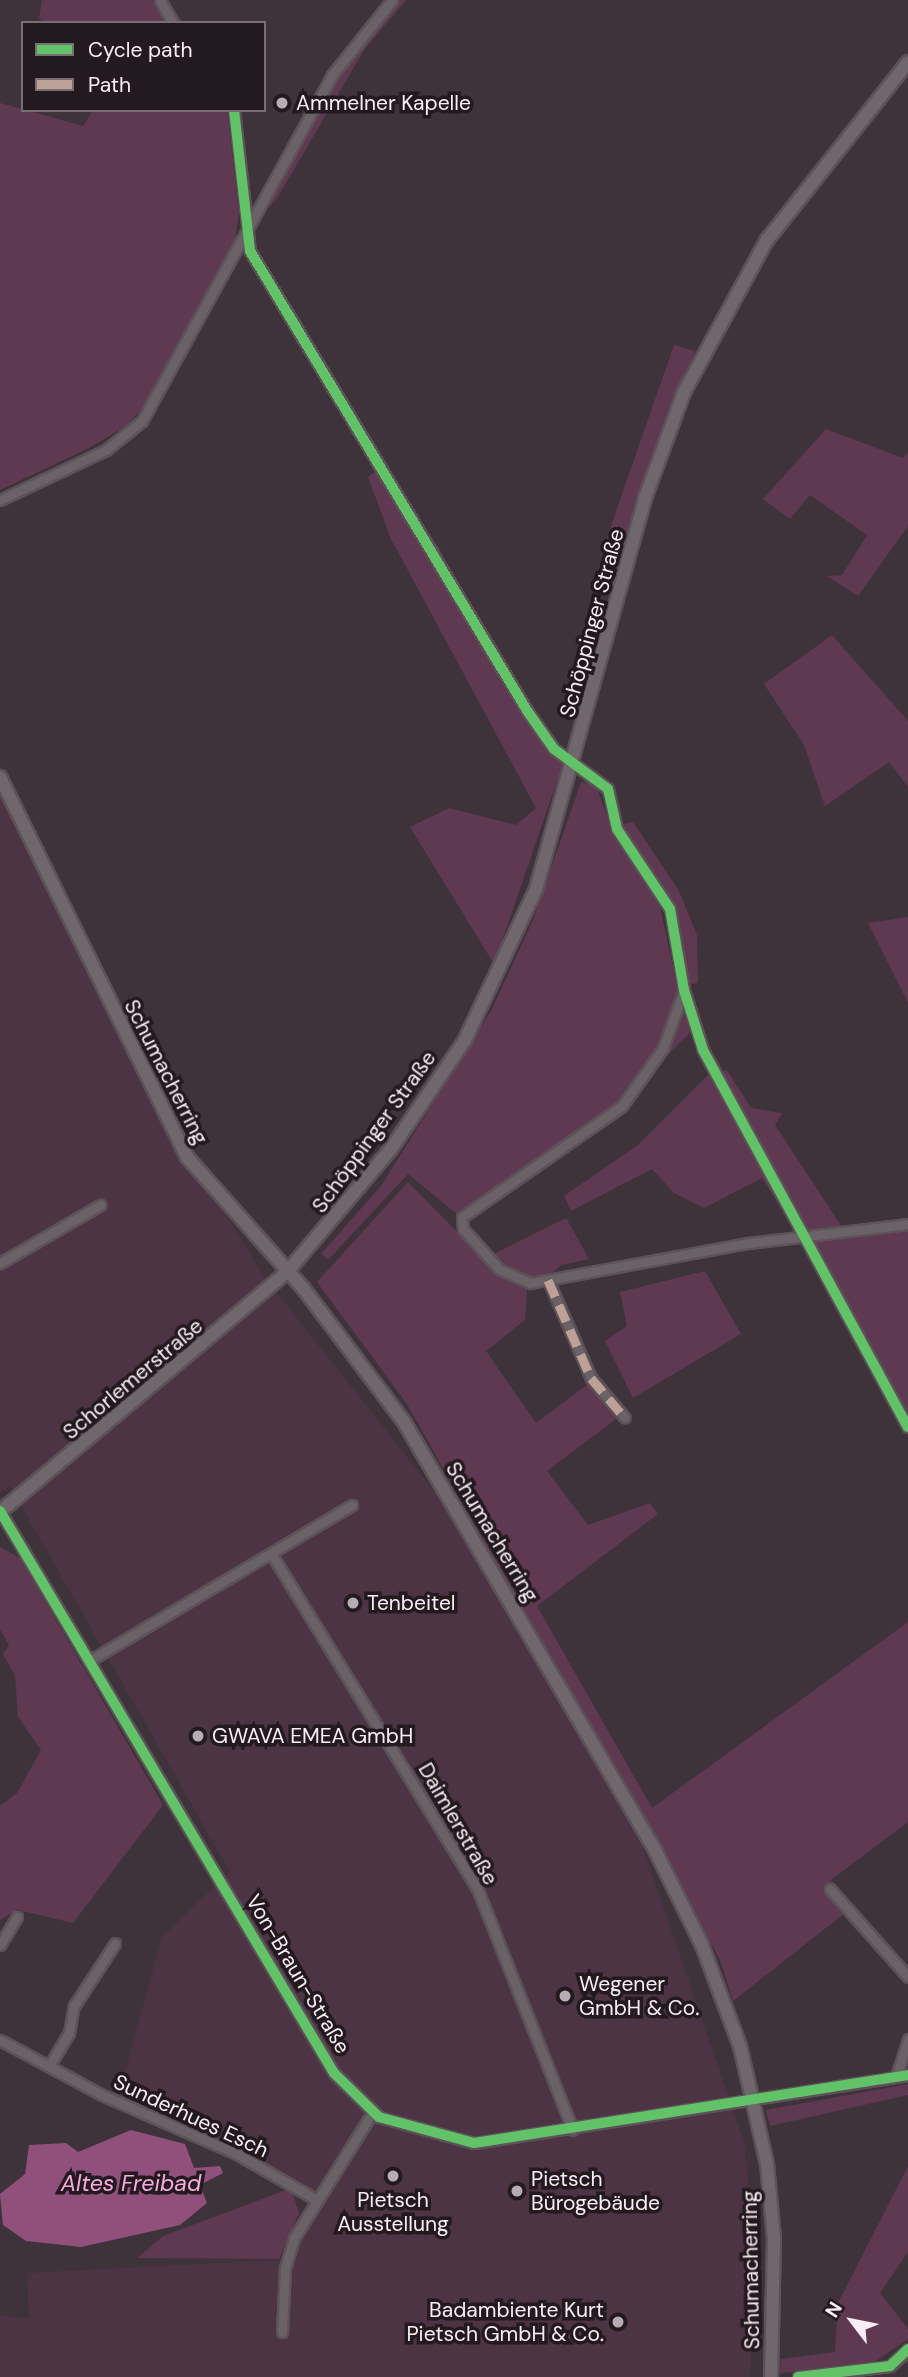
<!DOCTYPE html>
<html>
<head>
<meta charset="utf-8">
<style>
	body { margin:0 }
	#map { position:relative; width:908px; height:2377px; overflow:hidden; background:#3e333a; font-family:"DM Sans",sans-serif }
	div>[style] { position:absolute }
	.built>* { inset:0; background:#4c3444 }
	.green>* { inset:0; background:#5f3951 }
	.water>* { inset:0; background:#90507b }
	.roads { filter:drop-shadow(2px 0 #5c5258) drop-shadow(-2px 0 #5c5258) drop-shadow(0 2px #5c5258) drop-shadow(0 -2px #5c5258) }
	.minor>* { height:9px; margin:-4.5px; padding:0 4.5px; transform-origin:4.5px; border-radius:4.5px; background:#6a6267 }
	.secondary>* { height:12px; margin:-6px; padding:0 6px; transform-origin:6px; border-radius:6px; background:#70676d }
	.quiet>* { height:9px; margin-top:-4.5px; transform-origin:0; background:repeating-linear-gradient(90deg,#bda197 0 18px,transparent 0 27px) }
	.cycleway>* { height:10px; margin:-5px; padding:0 5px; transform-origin:5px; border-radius:5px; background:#61c268 }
	.dots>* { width:19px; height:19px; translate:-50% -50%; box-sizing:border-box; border:4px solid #231a1f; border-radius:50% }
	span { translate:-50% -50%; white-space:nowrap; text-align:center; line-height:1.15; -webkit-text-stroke:7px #231a1f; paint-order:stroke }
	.poi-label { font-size:21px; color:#faedf5 }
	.left { translate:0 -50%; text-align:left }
	.right { translate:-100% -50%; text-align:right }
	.street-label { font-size:21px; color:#faedf5 }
	.water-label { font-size:23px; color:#f9abdd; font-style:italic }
	.legend { position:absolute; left:21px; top:21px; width:245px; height:91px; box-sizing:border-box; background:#231a1f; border:2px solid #796e75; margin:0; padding:9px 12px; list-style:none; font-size:21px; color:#faedf5 }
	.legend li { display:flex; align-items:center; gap:14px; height:35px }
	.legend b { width:35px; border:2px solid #796e75 }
	.north { position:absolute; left:817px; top:2286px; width:70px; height:70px; -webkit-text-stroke:5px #231a1f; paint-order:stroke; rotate:302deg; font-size:19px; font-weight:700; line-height:28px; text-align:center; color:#faedf5 }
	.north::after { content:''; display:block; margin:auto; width:24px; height:32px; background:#faedf5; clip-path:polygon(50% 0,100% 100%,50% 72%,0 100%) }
</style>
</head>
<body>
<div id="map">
	<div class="built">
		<i style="clip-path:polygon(0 764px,147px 1088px,263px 1275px,445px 1505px,642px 1845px,744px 2142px,757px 2259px,750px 2377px,0 2377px,0 2315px,29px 2319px,27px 2273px,281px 2260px,316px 2193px,119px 2094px,162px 1937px,230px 1872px,10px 1486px,0 1493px)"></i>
	</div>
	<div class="green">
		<i style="clip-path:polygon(42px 0,168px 0,183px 23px,48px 23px,39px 19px)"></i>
		<i style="clip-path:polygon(396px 0,406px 0,364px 50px,276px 200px,259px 216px,359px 42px)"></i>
		<i style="clip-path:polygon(0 103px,83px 126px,93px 110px,227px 110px,239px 213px,235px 240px,148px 402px,126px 426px,89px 448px,0 490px)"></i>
		<i style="clip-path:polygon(674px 345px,695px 351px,621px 548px,606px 540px)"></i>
		<i style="clip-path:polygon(826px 429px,903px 458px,908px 452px,908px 526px,858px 596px,827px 576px,842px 575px,867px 535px,810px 495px,790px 519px,763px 499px)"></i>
		<i style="clip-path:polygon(384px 465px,440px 550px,537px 735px,564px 761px,494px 964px,410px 827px,449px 808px,516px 825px,536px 808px,391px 539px,368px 477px)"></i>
		<i style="clip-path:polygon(832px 635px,908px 721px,908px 787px,889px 762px,825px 806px,804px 745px,764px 684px)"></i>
		<i style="clip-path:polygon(581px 782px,595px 783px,615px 838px,660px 907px,677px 986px,692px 1018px,689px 1034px,602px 1118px,457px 1214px,408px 1174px,328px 1260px,321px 1254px,381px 1186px,492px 1009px,533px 920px)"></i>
		<i style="clip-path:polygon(633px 822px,679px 891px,697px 935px,698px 983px,690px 984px,676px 914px,619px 825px)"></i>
		<i style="clip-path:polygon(908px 917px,908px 1003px,868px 923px)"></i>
		<i style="clip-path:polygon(727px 1070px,751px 1108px,782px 1113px,775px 1125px,842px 1227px,842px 1239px,908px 1227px,908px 1416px,815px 1244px,792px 1225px,762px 1178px,704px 1208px,674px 1193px,652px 1169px,571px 1211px,564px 1196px,638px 1145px,708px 1075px)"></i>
		<i style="clip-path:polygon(408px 1182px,502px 1277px,527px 1290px,525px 1320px,486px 1351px,536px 1423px,588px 1384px,616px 1419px,547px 1471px,588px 1525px,650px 1503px,658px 1514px,537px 1606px,652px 1808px,908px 1622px,908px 1822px,831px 1880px,854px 1906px,733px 2001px,720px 1960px,407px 1404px,317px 1282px)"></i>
		<i style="clip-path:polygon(566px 1218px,589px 1259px,561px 1265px,547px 1278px,522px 1278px,494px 1254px)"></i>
		<i style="clip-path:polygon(705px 1271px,741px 1334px,633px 1398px,605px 1341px,627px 1326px,620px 1292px)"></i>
		<i style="clip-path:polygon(0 1547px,20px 1558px,163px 1805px,73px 1923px,18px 1910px,0 1920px,0 1806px,17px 1793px,41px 1750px,18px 1717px,15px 1676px,3px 1654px,9px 1645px,0 1629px)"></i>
		<i style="clip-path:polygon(908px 2084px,908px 2095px,770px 2126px,766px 2110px)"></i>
		<i style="clip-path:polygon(908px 2166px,908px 2252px,880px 2293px,908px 2329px,908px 2339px,870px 2365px,780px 2373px,781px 2359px,835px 2352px,838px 2303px)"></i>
		<i style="clip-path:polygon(291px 2188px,299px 2213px,279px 2259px,137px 2258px,163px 2236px)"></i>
	</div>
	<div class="water">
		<i style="clip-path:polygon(131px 2130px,185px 2144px,194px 2168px,220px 2166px,223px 2173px,200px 2185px,207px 2203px,180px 2225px,81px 2247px,26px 2241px,3px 2225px,0 2194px,25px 2174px,29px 2145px,66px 2143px,78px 2152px)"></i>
	</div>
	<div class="roads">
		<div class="minor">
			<i style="left:160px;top:0;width:26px;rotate:61deg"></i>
			<i style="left:234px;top:110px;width:142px;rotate:83.5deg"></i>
			<i style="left:250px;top:251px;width:538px;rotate:58.91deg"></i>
			<i style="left:528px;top:712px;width:45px;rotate:54.9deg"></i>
			<i style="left:554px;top:749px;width:67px;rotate:36.5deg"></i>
			<i style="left:608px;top:789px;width:41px;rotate:77.3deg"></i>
			<i style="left:617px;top:829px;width:96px;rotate:56.5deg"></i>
			<i style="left:670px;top:909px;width:82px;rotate:80.2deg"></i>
			<i style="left:684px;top:990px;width:63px;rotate:72.4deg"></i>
			<i style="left:703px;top:1050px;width:429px;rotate:61.5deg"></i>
			<i style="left:0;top:500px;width:117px;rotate:-25.3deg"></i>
			<i style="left:106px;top:450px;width:46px;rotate:-38.9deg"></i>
			<i style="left:142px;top:421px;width:395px;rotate:-61.2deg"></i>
			<i style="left:332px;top:75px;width:96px;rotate:-51.3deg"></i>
			<i style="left:684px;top:990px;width:62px;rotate:109.9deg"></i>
			<i style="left:663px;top:1048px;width:71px;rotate:125.3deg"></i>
			<i style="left:622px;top:1106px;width:195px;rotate:145.2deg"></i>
			<i style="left:462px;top:1217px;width:12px;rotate:85deg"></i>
			<i style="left:463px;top:1229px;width:54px;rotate:48deg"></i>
			<i style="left:499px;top:1269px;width:34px;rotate:24deg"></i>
			<i style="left:530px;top:1283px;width:223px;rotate:-10.4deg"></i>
			<i style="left:749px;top:1243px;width:160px;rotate:-6.8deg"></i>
			<i style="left:0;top:1263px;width:116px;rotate:-30.1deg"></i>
			<i style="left:548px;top:1280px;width:107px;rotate:66.3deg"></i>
			<i style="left:591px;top:1378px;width:52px;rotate:49.6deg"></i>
			<i style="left:0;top:1511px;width:654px;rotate:59.28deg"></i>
			<i style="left:334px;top:2073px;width:63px;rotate:44.4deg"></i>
			<i style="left:379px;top:2117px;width:98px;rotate:15.3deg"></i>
			<i style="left:474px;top:2143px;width:439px;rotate:-8.9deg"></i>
			<i style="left:272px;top:1555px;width:391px;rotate:58.4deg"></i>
			<i style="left:477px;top:1888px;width:260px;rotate:68.4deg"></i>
			<i style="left:89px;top:1661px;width:306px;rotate:-30.7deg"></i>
			<i style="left:830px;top:1889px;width:118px;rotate:48.4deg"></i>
			<i style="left:0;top:1945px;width:33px;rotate:-59deg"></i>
			<i style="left:0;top:2040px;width:116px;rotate:28.3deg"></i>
			<i style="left:102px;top:2095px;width:147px;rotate:23.6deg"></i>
			<i style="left:237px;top:2154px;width:92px;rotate:29.9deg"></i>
			<i style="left:49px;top:2066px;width:39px;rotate:-59deg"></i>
			<i style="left:69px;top:2033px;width:27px;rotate:-80deg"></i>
			<i style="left:74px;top:2006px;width:75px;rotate:-56.9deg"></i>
			<i style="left:896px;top:2077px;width:40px;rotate:-72deg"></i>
			<i style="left:282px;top:2332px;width:64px;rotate:-87.3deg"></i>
			<i style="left:285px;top:2268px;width:31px;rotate:-73deg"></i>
			<i style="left:294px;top:2238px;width:147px;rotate:-58deg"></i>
			<i style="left:798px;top:2377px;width:93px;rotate:-6.8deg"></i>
			<i style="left:890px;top:2366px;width:25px;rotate:-43deg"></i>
		</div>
		<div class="secondary">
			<i style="left:0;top:777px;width:424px;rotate:63.8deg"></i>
			<i style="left:187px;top:1157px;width:175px;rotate:48.5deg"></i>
			<i style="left:303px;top:1288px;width:168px;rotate:53deg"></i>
			<i style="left:404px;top:1422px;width:498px;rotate:59.6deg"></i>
			<i style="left:656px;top:1852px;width:104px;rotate:63.7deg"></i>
			<i style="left:702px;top:1945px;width:108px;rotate:69.4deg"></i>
			<i style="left:740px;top:2046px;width:121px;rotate:77.1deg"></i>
			<i style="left:767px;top:2164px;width:74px;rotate:84.6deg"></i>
			<i style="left:774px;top:2238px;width:139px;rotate:91.2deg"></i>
			<i style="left:0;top:1512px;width:374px;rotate:-39.9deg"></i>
			<i style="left:287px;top:1272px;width:161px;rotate:-49.8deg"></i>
			<i style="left:391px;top:1149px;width:132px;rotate:-55.8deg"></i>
			<i style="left:465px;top:1040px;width:167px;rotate:-64.8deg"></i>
			<i style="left:536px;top:889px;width:406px;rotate:-74.4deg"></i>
			<i style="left:645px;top:498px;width:113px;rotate:-69.8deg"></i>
			<i style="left:684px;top:392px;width:173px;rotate:-61.4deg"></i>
			<i style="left:767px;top:240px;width:227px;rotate:-51.6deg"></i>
		</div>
	</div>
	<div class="quiet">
		<i style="left:548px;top:1280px;width:107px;rotate:66.3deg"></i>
		<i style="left:591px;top:1378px;width:52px;rotate:49.6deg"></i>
	</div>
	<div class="cycleway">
		<i style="left:234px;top:110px;width:142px;rotate:83.5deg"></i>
		<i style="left:250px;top:251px;width:538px;rotate:58.91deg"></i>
		<i style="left:528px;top:712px;width:45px;rotate:54.9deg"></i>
		<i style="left:554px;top:749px;width:67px;rotate:36.5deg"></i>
		<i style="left:608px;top:789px;width:41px;rotate:77.3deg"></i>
		<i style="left:617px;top:829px;width:96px;rotate:56.5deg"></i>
		<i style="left:670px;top:909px;width:82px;rotate:80.2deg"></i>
		<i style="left:684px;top:990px;width:63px;rotate:72.4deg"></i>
		<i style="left:703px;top:1050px;width:429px;rotate:61.5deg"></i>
		<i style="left:0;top:1511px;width:654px;rotate:59.28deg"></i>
		<i style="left:334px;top:2073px;width:63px;rotate:44.4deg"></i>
		<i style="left:379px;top:2117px;width:98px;rotate:15.3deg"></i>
		<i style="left:474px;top:2143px;width:439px;rotate:-8.9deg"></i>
		<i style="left:798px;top:2377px;width:93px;rotate:-6.8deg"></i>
		<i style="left:890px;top:2366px;width:25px;rotate:-43deg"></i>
	</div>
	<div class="dots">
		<i style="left:282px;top:103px;background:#b8acb4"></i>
		<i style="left:353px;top:1603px;background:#b8acb4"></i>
		<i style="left:198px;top:1736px;background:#b8acb4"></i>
		<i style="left:565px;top:1996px;background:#b8acb4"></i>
		<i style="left:393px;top:2176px;background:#b8acb4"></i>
		<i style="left:517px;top:2191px;background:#b8acb4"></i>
		<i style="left:618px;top:2322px;background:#b8acb4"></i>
	</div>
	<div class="poi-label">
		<span class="left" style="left:296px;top:103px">Ammelner Kapelle</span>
		<span class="left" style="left:367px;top:1603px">Tenbeitel</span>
		<span class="left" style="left:212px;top:1736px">GWAVA EMEA GmbH</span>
		<span class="left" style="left:579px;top:1996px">Wegener<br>GmbH &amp; Co.</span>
		<span class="left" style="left:531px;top:2191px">Pietsch<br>Bürogebäude</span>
		<span style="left:393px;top:2212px">Pietsch<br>Ausstellung</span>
		<span class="right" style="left:604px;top:2322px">Badambiente Kurt<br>Pietsch GmbH &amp; Co.</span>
	</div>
	<div class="street-label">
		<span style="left:592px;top:623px;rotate:-75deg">Schöppinger Straße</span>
		<span style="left:166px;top:1072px;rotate:63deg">Schumacherring</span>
		<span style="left:374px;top:1132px;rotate:-54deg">Schöppinger Straße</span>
		<span style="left:133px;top:1379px;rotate:-40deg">Schorlemerstraße</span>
		<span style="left:492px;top:1532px;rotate:59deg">Schumacherring</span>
		<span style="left:458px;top:1824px;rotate:60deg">Daimlerstraße</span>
		<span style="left:298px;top:1974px;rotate:59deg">Von-Braun-Straße</span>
		<span style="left:191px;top:2116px;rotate:25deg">Sunderhues Esch</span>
		<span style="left:751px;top:2270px;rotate:-91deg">Schumacherring</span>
	</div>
	<div class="water-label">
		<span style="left:131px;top:2183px">Altes Freibad</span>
	</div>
	<ul class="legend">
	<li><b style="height:9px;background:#61c268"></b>Cycle path</li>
	<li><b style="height:9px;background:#bda197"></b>Path</li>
	</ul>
	<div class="north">N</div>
</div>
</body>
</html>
